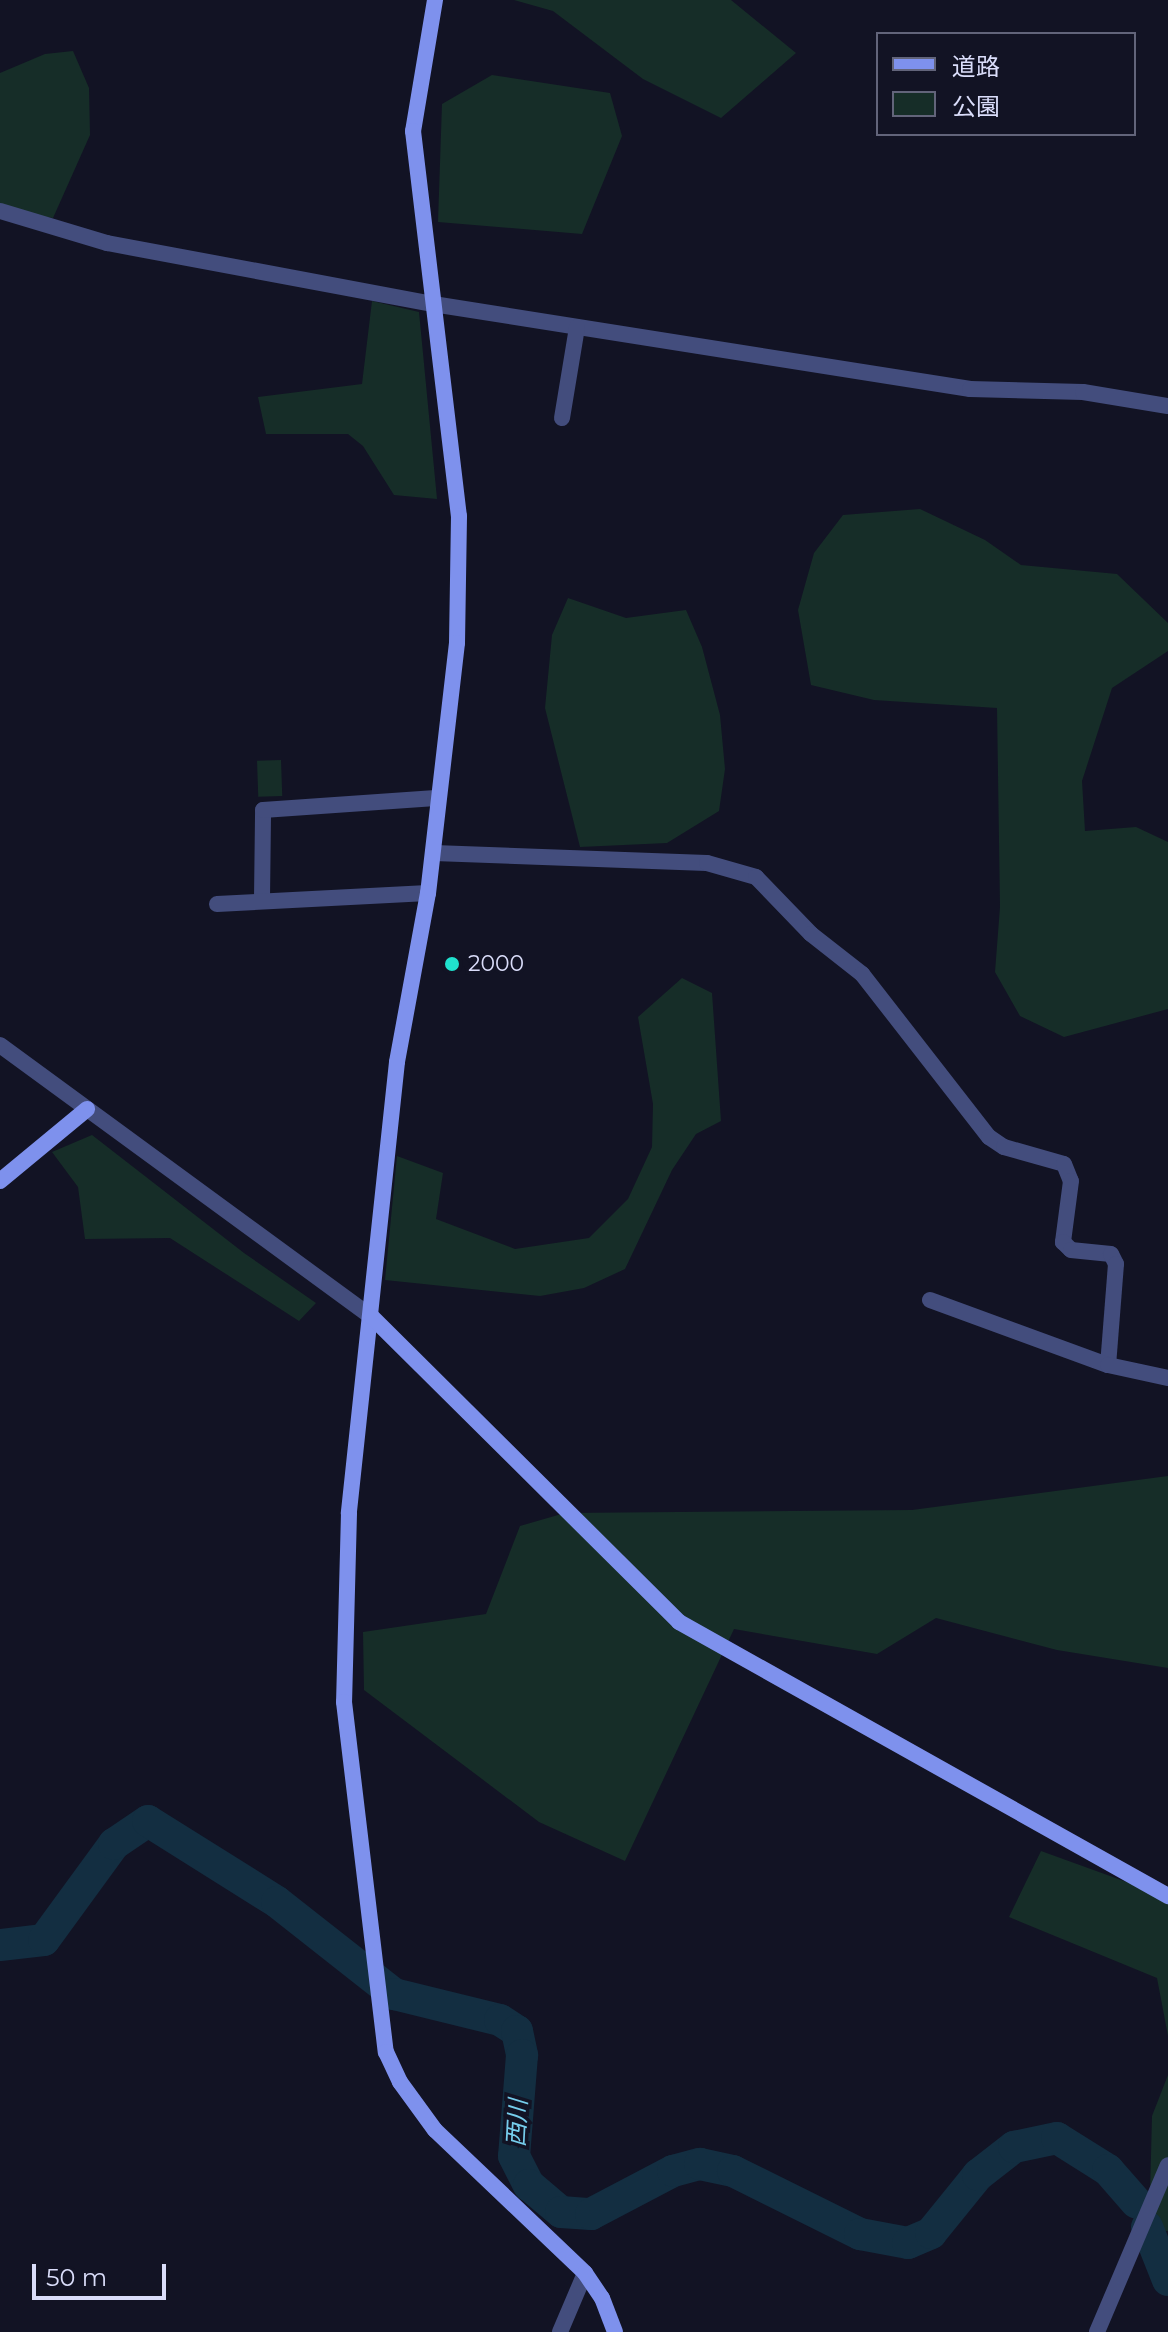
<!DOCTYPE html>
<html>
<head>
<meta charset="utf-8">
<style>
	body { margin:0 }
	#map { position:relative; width:1168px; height:2332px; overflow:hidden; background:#121324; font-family:Montserrat,"Noto Sans JP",sans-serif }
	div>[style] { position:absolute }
	.green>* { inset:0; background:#162d28; transform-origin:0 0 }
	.river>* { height:32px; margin:-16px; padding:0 16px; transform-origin:16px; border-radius:16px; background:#132e41 }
	.street>* { height:16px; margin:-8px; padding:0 8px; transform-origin:8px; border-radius:8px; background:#434d7d }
	.secondary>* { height:16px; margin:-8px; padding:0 8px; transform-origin:8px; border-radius:8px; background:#7e91ed }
	.dots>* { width:22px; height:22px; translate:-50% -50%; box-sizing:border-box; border:4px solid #121324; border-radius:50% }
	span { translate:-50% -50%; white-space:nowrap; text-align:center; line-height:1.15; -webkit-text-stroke:7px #121324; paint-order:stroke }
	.poi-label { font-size:22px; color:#daddfa }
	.left { translate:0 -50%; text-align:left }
	.water-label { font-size:24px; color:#76cdec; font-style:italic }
	.legend { position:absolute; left:876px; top:32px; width:260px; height:104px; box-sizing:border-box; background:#121324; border:2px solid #62647a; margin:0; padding:10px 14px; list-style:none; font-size:24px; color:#daddfa }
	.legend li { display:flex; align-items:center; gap:16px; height:40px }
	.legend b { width:40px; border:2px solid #62647a }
	.scale { position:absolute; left:32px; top:2264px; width:134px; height:36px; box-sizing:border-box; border:4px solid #daddfa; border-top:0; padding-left:10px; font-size:24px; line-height:28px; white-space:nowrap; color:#daddfa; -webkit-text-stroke:6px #121324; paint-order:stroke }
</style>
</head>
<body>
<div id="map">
	<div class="green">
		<i style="clip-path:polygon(514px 0,731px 0,796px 53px,721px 118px,643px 79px,553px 11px)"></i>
		<i style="clip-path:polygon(73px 51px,89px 88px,90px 135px,53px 218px,0 211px,0 73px,45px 54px)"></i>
		<i style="clip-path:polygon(492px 75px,610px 93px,622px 136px,582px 234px,438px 222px,442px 104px)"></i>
		<i style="clip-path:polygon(372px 301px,419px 312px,437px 499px,394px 495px,363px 446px,348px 434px,266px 434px,258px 397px,362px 384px)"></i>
		<i style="clip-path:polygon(920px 509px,985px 540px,1021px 565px,1117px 574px,1168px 623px,1168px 651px,1112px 688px,1082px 781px,1085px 831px,1136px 827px,1168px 842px,1168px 1009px,1064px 1037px,1020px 1016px,995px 972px,1000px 907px,997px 708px,874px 700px,811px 685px,798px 610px,814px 553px,843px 515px)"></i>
		<i style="clip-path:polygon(568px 598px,626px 618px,686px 610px,702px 647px,720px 715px,725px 769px,719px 811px,667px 843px,580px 847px,545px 708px,552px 635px)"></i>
		<i style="left:281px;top:760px;width:36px;height:24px;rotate:88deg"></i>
		<i style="clip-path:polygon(682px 978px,712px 993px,721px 1121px,696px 1134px,672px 1170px,625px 1269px,584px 1288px,540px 1296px,385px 1280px,397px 1156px,443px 1173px,436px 1219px,515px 1249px,589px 1238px,628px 1199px,652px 1147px,653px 1104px,638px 1017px)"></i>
		<i style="clip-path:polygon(92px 1135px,244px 1253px,316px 1303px,299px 1321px,170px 1238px,85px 1239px,78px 1187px,52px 1152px)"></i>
		<i style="clip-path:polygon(1168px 1476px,1168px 1668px,1057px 1650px,936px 1618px,877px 1654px,734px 1629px,625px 1861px,539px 1822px,364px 1690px,363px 1632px,486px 1614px,520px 1526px,565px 1513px,912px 1510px)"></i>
		<i style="clip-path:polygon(1041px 1851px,1168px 1897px,1168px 2036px,1157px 1978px,1009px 1917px)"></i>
		<i style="clip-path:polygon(1168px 2075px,1168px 2231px,1149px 2234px,1152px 2116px)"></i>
	</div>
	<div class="river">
		<i style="left:0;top:1945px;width:44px;rotate:-6.5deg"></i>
		<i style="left:44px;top:1940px;width:119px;rotate:-53.9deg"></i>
		<i style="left:114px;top:1844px;width:41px;rotate:-34.1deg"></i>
		<i style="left:148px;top:1821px;width:152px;rotate:32.1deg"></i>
		<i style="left:277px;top:1902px;width:149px;rotate:38.2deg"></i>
		<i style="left:394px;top:1994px;width:109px;rotate:13.8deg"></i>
		<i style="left:500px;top:2020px;width:20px;rotate:33deg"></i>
		<i style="left:517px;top:2031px;width:25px;rotate:78deg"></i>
		<i style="left:522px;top:2055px;width:101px;rotate:94.5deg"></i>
		<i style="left:514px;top:2156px;width:33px;rotate:63deg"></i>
		<i style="left:529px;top:2185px;width:42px;rotate:40.2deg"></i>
		<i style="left:561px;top:2212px;width:30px;rotate:4deg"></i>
		<i style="left:591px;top:2214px;width:93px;rotate:-27.7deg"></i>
		<i style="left:673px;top:2171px;width:28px;rotate:-15deg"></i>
		<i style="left:700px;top:2164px;width:34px;rotate:12deg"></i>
		<i style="left:733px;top:2171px;width:142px;rotate:26.4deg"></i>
		<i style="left:860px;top:2234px;width:49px;rotate:10.6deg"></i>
		<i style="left:908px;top:2243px;width:25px;rotate:-23deg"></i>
		<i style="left:931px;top:2233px;width:75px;rotate:-51deg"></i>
		<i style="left:978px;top:2175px;width:46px;rotate:-37.9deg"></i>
		<i style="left:1014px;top:2147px;width:44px;rotate:-11.8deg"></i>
		<i style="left:1057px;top:2138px;width:60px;rotate:32.1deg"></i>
		<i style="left:1108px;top:2170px;width:43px;rotate:48.8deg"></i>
		<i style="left:1147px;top:2227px;width:57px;rotate:68.4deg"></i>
	</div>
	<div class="street">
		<i style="left:0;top:211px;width:112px;rotate:16.7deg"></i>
		<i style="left:107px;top:243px;width:332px;rotate:10.6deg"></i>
		<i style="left:433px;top:304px;width:544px;rotate:8.99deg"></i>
		<i style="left:970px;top:389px;width:113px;rotate:1.5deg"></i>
		<i style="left:1083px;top:392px;width:86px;rotate:9.4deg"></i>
		<i style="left:562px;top:418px;width:92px;rotate:-80.6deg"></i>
		<i style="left:434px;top:853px;width:273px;rotate:2.1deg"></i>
		<i style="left:707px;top:863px;width:51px;rotate:15.9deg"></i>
		<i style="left:756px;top:877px;width:79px;rotate:46deg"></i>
		<i style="left:811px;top:934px;width:65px;rotate:38.1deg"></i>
		<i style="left:862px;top:974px;width:207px;rotate:52.1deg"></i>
		<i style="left:989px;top:1137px;width:18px;rotate:34deg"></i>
		<i style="left:1004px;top:1147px;width:62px;rotate:15.8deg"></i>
		<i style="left:1064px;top:1164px;width:18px;rotate:68deg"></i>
		<i style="left:1071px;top:1181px;width:62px;rotate:97.5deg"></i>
		<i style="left:1063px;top:1242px;width:11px;rotate:45deg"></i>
		<i style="left:1071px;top:1250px;width:40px;rotate:5.7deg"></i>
		<i style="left:1111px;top:1254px;width:11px;rotate:63deg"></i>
		<i style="left:1116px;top:1264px;width:101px;rotate:94.5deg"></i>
		<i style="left:262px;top:898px;width:88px;rotate:-89.3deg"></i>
		<i style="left:263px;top:810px;width:173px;rotate:-4deg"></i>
		<i style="left:217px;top:904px;width:211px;rotate:-3deg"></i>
		<i style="left:0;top:1045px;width:461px;rotate:36.2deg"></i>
		<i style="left:930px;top:1300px;width:189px;rotate:20.1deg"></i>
		<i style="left:1108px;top:1365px;width:61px;rotate:12.2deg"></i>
		<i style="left:560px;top:2332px;width:64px;rotate:-67deg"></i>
		<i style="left:1097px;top:2332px;width:181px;rotate:-67deg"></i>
	</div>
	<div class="secondary">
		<i style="left:435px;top:0;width:133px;rotate:99.5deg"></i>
		<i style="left:413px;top:131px;width:388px;rotate:83.2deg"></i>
		<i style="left:459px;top:516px;width:127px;rotate:90.9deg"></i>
		<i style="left:457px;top:643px;width:252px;rotate:96.6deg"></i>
		<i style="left:428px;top:893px;width:172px;rotate:100.4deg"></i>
		<i style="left:397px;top:1062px;width:454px;rotate:96.1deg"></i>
		<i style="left:349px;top:1513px;width:189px;rotate:91.5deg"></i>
		<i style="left:344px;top:1702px;width:353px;rotate:83.2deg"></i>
		<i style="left:386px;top:2052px;width:33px;rotate:65deg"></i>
		<i style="left:400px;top:2082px;width:59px;rotate:53.9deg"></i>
		<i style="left:435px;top:2130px;width:207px;rotate:43.6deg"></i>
		<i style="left:585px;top:2273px;width:30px;rotate:56deg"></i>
		<i style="left:602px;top:2298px;width:36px;rotate:69deg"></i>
		<i style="left:0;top:1181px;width:113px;rotate:-39.6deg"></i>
		<i style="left:372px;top:1317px;width:433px;rotate:44.8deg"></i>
		<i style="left:679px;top:1622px;width:561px;rotate:29.26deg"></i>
	</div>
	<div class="dots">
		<i style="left:452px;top:964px;background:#20e1ce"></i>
	</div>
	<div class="poi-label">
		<span class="left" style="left:468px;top:964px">2000</span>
	</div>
	<div class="water-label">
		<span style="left:517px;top:2123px;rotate:-87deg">西川</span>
	</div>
	<ul class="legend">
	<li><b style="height:10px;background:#7e91ed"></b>道路</li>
	<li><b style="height:22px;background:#162d28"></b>公園</li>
	</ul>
	<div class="scale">50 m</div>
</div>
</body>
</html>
